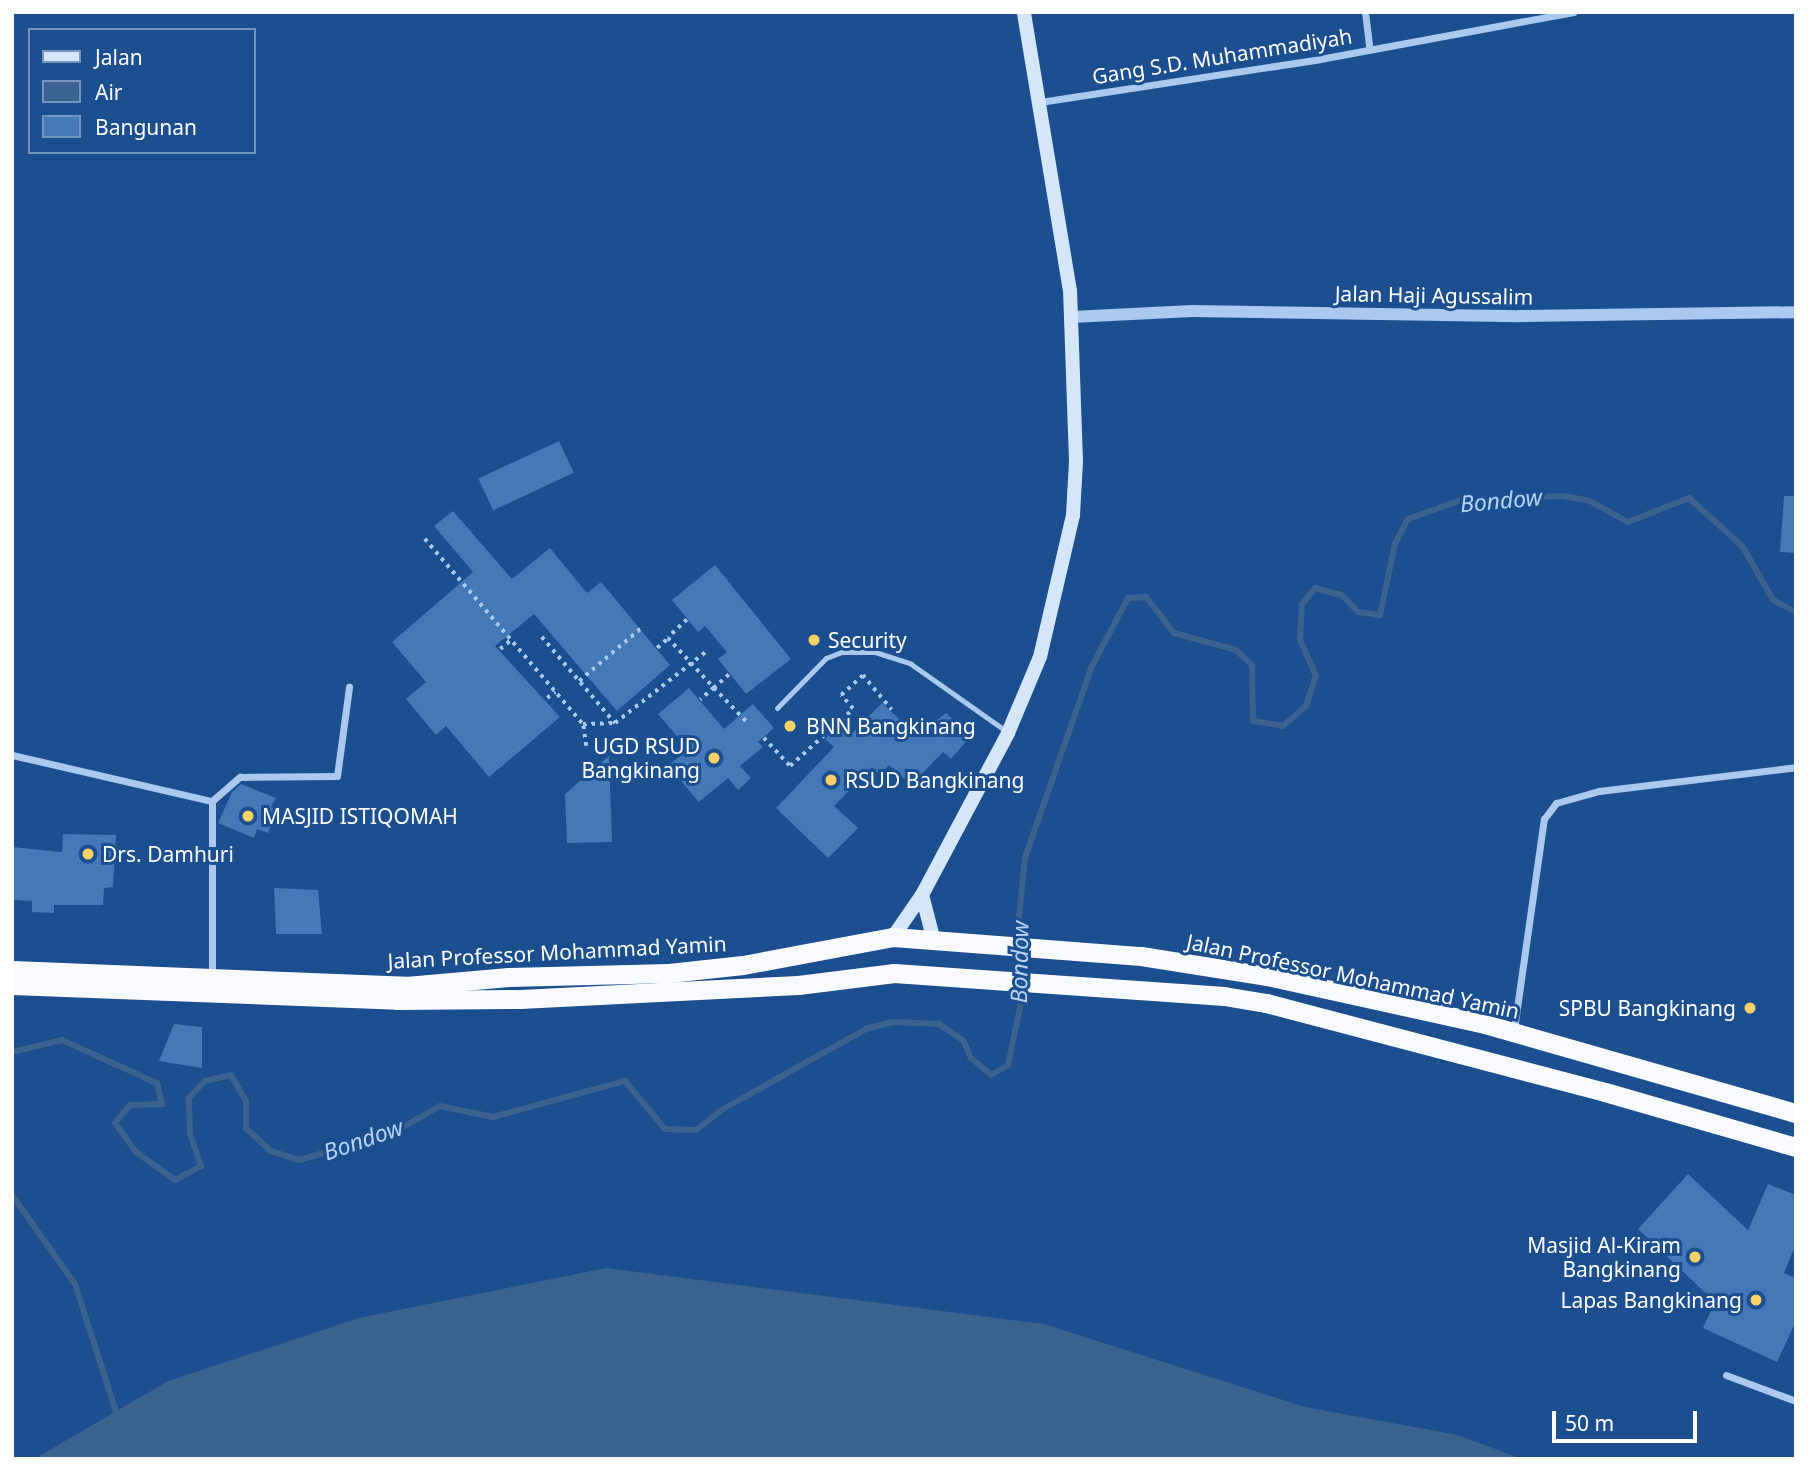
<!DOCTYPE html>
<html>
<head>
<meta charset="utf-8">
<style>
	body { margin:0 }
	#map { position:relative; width:1808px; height:1471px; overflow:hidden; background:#1b4f8f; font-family:"Noto Sans",sans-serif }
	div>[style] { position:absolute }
	.water>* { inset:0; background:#3c6290 }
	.stream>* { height:6px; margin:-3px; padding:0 3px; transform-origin:3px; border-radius:3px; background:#3c6290 }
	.building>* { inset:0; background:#4478b7; transform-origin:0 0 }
	.path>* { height:3.5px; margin-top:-1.75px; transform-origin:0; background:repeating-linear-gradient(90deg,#a9c9ee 0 3.5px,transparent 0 8.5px) }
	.service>* { height:5px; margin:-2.5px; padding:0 2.5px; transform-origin:2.5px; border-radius:2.5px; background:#a9c9ee }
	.minor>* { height:7px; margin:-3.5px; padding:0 3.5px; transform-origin:3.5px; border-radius:3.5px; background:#a9c9ee }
	.tertiary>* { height:12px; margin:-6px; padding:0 6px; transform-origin:6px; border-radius:6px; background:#a9c9ee }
	.secondary>* { height:14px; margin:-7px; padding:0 7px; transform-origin:7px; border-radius:7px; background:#d6e6fa }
	.trunk>* { height:19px; margin:-9.5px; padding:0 9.5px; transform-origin:9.5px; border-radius:9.5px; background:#f8faff }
	.dots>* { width:19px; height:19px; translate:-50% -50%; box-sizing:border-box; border:4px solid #1b4f8f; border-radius:50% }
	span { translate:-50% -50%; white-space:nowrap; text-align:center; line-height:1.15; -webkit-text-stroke:6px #1b4f8f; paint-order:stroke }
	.street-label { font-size:21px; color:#fff }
	.poi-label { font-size:21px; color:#fff }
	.left { translate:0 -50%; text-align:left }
	.right { translate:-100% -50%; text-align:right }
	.water-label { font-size:23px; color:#b5d3f5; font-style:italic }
	.frame { position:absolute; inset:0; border:14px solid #fff; pointer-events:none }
	.legend { position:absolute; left:28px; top:28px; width:228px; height:126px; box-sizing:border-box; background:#1b4f8f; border:2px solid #7695bc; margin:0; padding:9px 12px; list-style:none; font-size:21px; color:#fff }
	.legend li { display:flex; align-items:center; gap:14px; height:35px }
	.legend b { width:35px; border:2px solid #7695bc }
	.scale { position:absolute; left:1552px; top:1411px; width:145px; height:32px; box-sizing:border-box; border:4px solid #fff; border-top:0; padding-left:9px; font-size:21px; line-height:24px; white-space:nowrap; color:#fff; -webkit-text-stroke:5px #1b4f8f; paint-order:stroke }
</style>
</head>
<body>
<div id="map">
	<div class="water">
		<i style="clip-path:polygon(606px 1268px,1044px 1324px,1305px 1407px,1458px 1435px,1522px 1459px,34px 1459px,168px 1381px,359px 1318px)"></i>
	</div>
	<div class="stream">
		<i style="left:12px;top:1052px;width:51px;rotate:-13.5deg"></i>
		<i style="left:62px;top:1040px;width:104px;rotate:24.4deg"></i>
		<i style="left:157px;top:1083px;width:22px;rotate:77deg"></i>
		<i style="left:162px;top:1104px;width:32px;rotate:178deg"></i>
		<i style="left:130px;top:1105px;width:23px;rotate:130deg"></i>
		<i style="left:115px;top:1123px;width:36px;rotate:54deg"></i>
		<i style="left:136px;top:1152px;width:48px;rotate:35.7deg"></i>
		<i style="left:175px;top:1180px;width:30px;rotate:-28deg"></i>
		<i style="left:201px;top:1166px;width:34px;rotate:-109deg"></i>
		<i style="left:190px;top:1134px;width:36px;rotate:-92deg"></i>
		<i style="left:189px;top:1098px;width:23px;rotate:-47deg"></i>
		<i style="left:205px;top:1081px;width:27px;rotate:-13deg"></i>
		<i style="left:231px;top:1075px;width:30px;rotate:60deg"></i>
		<i style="left:246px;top:1101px;width:27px;rotate:90deg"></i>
		<i style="left:246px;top:1128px;width:34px;rotate:43deg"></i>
		<i style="left:271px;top:1151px;width:29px;rotate:18deg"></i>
		<i style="left:299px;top:1160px;width:96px;rotate:-15.8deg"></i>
		<i style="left:391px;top:1134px;width:56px;rotate:-29.7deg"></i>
		<i style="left:440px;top:1106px;width:54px;rotate:11.7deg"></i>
		<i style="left:493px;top:1117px;width:137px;rotate:-15.3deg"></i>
		<i style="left:625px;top:1081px;width:62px;rotate:50.2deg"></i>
		<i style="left:665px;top:1129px;width:31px;rotate:2deg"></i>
		<i style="left:696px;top:1130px;width:34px;rotate:-38deg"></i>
		<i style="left:723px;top:1109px;width:164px;rotate:-29.2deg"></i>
		<i style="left:866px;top:1029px;width:28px;rotate:-15deg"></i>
		<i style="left:893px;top:1022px;width:46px;rotate:2.5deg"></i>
		<i style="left:939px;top:1024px;width:29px;rotate:34deg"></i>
		<i style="left:963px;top:1040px;width:20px;rotate:66deg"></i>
		<i style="left:971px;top:1058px;width:26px;rotate:40deg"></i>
		<i style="left:991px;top:1075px;width:20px;rotate:-30deg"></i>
		<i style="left:1008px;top:1065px;width:68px;rotate:-78.2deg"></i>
		<i style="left:1022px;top:998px;width:81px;rotate:-92.1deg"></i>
		<i style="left:1019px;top:917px;width:59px;rotate:-84.2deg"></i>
		<i style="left:1025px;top:858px;width:201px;rotate:-70.8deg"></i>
		<i style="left:1091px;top:668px;width:79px;rotate:-62.1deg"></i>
		<i style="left:1128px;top:598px;width:18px;rotate:-3deg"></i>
		<i style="left:1146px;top:597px;width:46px;rotate:52.1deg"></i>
		<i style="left:1174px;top:633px;width:64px;rotate:15.3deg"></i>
		<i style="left:1236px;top:650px;width:22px;rotate:43deg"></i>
		<i style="left:1252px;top:665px;width:56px;rotate:89deg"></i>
		<i style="left:1253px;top:721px;width:30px;rotate:9deg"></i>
		<i style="left:1283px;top:726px;width:30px;rotate:-41deg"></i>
		<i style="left:1306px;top:706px;width:32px;rotate:-72deg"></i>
		<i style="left:1316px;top:676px;width:39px;rotate:-114deg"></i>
		<i style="left:1300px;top:640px;width:36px;rotate:-87deg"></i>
		<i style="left:1302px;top:604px;width:21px;rotate:-51deg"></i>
		<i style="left:1315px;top:588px;width:28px;rotate:15deg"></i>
		<i style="left:1342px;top:595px;width:23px;rotate:47deg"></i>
		<i style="left:1358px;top:612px;width:22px;rotate:8deg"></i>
		<i style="left:1380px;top:615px;width:73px;rotate:-78.1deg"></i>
		<i style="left:1395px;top:544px;width:28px;rotate:-63deg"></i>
		<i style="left:1408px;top:519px;width:56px;rotate:-19.7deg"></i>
		<i style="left:1461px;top:500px;width:102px;rotate:-2.2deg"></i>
		<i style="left:1563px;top:496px;width:27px;rotate:10deg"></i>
		<i style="left:1590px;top:501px;width:43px;rotate:28.9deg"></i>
		<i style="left:1628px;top:522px;width:66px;rotate:-21.5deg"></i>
		<i style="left:1689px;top:498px;width:73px;rotate:42.2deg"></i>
		<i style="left:1743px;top:547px;width:61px;rotate:60.5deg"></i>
		<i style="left:1773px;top:600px;width:26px;rotate:28deg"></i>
		<i style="left:12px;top:1195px;width:109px;rotate:54.7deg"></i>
		<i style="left:75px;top:1284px;width:141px;rotate:72.2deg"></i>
	</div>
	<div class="building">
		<i style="left:559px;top:441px;width:35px;height:89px;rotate:65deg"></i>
		<i style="clip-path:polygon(1784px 496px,1796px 496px,1796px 553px,1780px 552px)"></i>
		<i style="clip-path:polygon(453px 511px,512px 579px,550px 548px,587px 593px,601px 582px,670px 665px,617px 711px,534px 614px,495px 646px,560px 717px,489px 777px,446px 726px,436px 735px,406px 699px,426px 682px,392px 642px,473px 572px,434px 526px)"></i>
		<i style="clip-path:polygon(715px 565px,791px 659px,746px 694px,718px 659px,727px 652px,705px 626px,698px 632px,672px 600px)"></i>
		<i style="clip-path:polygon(689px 688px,724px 729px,753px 704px,774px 728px,758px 742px,763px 747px,740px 766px,751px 778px,738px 790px,728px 778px,699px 802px,668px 766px,688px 749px,658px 714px)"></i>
		<i style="clip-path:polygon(882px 703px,917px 736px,946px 713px,971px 736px,951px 759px,943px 752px,911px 785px,889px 765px,880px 775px,872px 767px,834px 806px,858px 828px,828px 858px,776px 808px,834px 747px,825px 739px,839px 725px,850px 735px)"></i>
		<i style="clip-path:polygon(609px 756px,612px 842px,567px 843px,565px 794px)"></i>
		<i style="clip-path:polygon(241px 784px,276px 798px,271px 807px,278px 810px,268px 833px,257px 829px,254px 838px,218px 823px,232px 792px)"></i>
		<i style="clip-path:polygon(63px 834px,116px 835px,113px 887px,104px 888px,103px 905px,54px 905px,54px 913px,32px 912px,32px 901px,12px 900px,12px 847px,62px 852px)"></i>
		<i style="clip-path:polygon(274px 888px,318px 890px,322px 934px,276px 934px)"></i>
		<i style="clip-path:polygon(174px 1024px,202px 1027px,202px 1068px,159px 1061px)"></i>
		<i style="clip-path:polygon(1688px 1174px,1748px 1230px,1768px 1184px,1796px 1195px,1796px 1244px,1784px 1273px,1796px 1278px,1796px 1321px,1777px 1362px,1703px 1328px,1715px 1302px,1638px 1229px)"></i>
	</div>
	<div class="path">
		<i style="left:425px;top:539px;width:243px;rotate:49.5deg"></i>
		<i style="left:687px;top:620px;width:26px;rotate:137deg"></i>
		<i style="left:668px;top:638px;width:68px;rotate:47.4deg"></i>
		<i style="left:714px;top:688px;width:18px;rotate:139deg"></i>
		<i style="left:542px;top:637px;width:113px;rotate:49.7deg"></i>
		<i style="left:657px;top:648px;width:15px;rotate:-42deg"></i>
		<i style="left:500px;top:649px;width:14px;rotate:-39deg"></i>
		<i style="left:729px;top:675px;width:20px;rotate:139deg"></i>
		<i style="left:714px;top:688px;width:49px;rotate:45.8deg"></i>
		<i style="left:579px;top:681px;width:82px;rotate:-40.5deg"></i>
		<i style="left:547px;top:698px;width:10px;rotate:-37deg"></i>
		<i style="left:764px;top:738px;width:38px;rotate:47deg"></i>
		<i style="left:790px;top:766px;width:85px;rotate:-42.1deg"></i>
		<i style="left:853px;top:709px;width:18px;rotate:-131deg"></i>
		<i style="left:841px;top:695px;width:30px;rotate:-42deg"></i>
		<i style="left:863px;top:675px;width:45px;rotate:50.4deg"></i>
		<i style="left:586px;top:746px;width:22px;rotate:-98deg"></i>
		<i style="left:583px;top:724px;width:32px;rotate:-2deg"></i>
		<i style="left:615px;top:723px;width:118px;rotate:-38.1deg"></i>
	</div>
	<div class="service">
		<i style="left:777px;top:708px;width:70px;rotate:-45.6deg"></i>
		<i style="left:826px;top:658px;width:17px;rotate:-21deg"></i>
		<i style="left:842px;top:652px;width:33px"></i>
		<i style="left:875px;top:652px;width:38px;rotate:18deg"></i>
		<i style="left:911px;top:664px;width:116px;rotate:35.2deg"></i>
	</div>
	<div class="minor">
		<i style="left:1365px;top:12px;width:38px;rotate:83deg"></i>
		<i style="left:1040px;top:102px;width:283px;rotate:-8.7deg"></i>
		<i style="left:1320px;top:59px;width:258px;rotate:-10.5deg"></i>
		<i style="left:12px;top:755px;width:205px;rotate:13deg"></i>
		<i style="left:212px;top:975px;width:174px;rotate:-90deg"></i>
		<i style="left:212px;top:801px;width:37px;rotate:-41deg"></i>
		<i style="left:240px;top:777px;width:97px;rotate:-0.6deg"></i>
		<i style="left:337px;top:776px;width:90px;rotate:-82.3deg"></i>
		<i style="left:1514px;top:1029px;width:212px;rotate:-81.9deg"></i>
		<i style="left:1544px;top:819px;width:20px;rotate:-53deg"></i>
		<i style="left:1556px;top:803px;width:45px;rotate:-15.6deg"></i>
		<i style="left:1599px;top:791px;width:198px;rotate:-6.9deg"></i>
		<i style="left:1726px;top:1375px;width:75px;rotate:20.4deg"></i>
	</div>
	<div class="tertiary">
		<i style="left:1072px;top:317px;width:120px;rotate:-2.9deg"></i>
		<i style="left:1192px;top:311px;width:328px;rotate:0.9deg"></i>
		<i style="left:1520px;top:316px;width:276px;rotate:-0.8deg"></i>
	</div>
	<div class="secondary">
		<i style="left:922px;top:895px;width:48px;rotate:75.4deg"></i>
		<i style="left:893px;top:937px;width:51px;rotate:-55.4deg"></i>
		<i style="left:922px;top:895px;width:183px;rotate:-62deg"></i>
		<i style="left:1008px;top:733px;width:82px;rotate:-67.2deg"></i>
		<i style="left:1040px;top:657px;width:146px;rotate:-76.9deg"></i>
		<i style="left:1073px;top:515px;width:54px;rotate:-86.8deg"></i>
		<i style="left:1076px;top:461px;width:170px;rotate:-92deg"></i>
		<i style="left:1070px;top:291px;width:283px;rotate:-99.4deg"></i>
	</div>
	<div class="trunk">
		<i style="left:12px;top:970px;width:394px;rotate:2.3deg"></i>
		<i style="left:406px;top:986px;width:103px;rotate:-5deg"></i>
		<i style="left:509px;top:977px;width:160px;rotate:-1.4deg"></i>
		<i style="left:669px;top:973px;width:74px;rotate:-6.2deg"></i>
		<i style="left:743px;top:965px;width:153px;rotate:-10.6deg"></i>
		<i style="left:893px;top:937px;width:249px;rotate:4.4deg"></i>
		<i style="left:1141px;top:956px;width:128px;rotate:9deg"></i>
		<i style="left:1267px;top:976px;width:223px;rotate:12.4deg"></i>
		<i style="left:1485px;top:1024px;width:323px;rotate:16deg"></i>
		<i style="left:12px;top:985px;width:385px;rotate:2.2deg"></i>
		<i style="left:397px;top:1000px;width:123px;rotate:-0.5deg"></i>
		<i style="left:520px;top:999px;width:278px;rotate:-2.9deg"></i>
		<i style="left:798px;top:985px;width:97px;rotate:-7.1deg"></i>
		<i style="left:894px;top:973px;width:331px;rotate:4deg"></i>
		<i style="left:1224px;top:996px;width:43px;rotate:9.5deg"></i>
		<i style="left:1266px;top:1003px;width:350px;rotate:14.7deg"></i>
		<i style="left:1605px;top:1092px;width:199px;rotate:16.1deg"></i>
	</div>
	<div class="dots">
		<i style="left:814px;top:640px;background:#ffd166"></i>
		<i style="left:790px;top:726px;background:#ffd166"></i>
		<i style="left:714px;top:758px;background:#ffd166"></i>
		<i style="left:831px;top:780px;background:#ffd166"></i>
		<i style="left:248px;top:816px;background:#ffd166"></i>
		<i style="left:88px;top:854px;background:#ffd166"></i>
		<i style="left:1750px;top:1008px;background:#ffd166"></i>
		<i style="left:1695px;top:1257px;background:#ffd166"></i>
		<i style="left:1756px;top:1300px;background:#ffd166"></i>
	</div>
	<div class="street-label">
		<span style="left:1222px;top:56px;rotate:-9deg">Gang S.D. Muhammadiyah</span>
		<span style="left:1434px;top:295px;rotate:1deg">Jalan Haji Agussalim</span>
		<span style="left:557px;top:952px;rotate:-3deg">Jalan Professor Mohammad Yamin</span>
		<span style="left:1353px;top:976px;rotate:12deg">Jalan Professor Mohammad Yamin</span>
	</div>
	<div class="poi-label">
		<span class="left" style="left:828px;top:640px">Security</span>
		<span class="left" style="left:806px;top:726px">BNN Bangkinang</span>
		<span class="right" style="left:700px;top:758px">UGD RSUD<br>Bangkinang</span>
		<span class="left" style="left:845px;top:780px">RSUD Bangkinang</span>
		<span class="left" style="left:262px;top:816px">MASJID ISTIQOMAH</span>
		<span class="left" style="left:102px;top:854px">Drs. Damhuri</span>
		<span class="right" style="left:1736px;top:1008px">SPBU Bangkinang</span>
		<span class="right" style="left:1681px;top:1257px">Masjid Al-Kiram<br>Bangkinang</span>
		<span class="right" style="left:1742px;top:1300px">Lapas Bangkinang</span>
	</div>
	<div class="water-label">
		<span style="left:1501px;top:500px;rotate:-5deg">Bondow</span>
		<span style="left:1019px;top:962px;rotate:-89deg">Bondow</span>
		<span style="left:363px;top:1139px;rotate:-19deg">Bondow</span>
	</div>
	<div class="frame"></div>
	<ul class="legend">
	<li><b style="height:9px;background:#d6e6fa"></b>Jalan</li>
	<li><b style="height:19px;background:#3c6290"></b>Air</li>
	<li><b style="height:19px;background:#4478b7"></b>Bangunan</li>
	</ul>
	<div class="scale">50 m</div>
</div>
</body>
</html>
